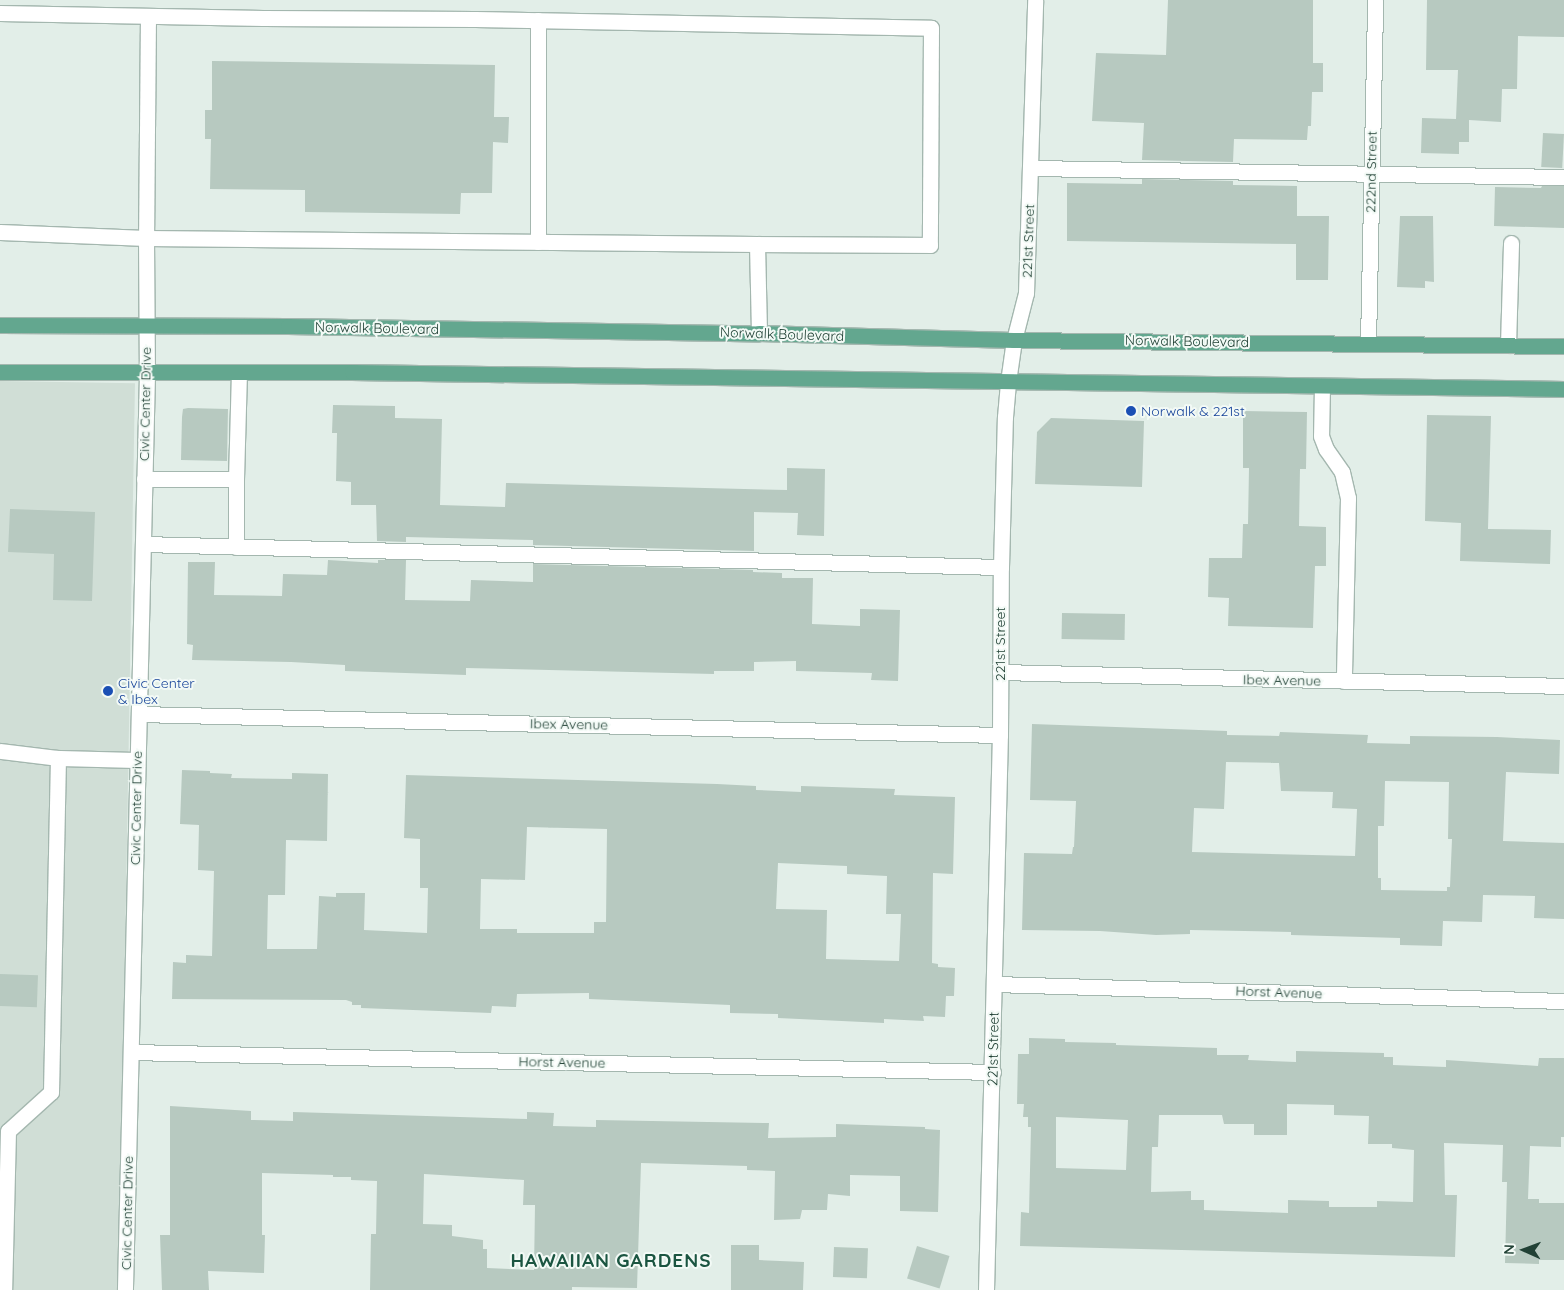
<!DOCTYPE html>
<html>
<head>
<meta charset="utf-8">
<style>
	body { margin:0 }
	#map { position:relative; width:1564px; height:1290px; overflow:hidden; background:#e2eee8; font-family:Quicksand,sans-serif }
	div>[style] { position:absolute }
	.built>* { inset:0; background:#d0ded6; transform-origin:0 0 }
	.building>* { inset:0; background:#b7c9c0; transform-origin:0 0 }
	.roads { filter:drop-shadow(1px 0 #a4b7af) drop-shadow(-1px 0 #a4b7af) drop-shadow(0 1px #a4b7af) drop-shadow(0 -1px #a4b7af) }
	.minor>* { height:15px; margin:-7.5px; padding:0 7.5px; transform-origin:7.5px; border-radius:7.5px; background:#fff }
	.major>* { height:15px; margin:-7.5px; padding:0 7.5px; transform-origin:7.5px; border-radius:7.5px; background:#63a78f }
	.dots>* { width:14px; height:14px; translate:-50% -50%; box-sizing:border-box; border:2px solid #f3faf6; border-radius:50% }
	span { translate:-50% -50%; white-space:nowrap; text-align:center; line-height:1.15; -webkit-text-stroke:4px #f3faf6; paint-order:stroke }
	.street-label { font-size:14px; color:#214135 }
	.transit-label { font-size:14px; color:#164399 }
	.left { translate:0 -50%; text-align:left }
	.district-label { font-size:19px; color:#1b5541; font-weight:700; letter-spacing:1px }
	.north { position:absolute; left:1499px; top:1225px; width:50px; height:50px; -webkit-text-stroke:4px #f3faf6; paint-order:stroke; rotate:272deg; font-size:14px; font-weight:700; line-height:20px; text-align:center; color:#214135 }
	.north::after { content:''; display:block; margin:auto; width:18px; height:22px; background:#214135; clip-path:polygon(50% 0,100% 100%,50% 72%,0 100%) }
</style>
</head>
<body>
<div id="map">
	<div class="built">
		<i style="left:0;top:381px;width:135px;height:909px;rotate:1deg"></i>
	</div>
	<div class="building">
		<i style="clip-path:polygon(1168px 0,1313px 0,1313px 63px,1323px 63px,1323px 92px,1312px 92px,1311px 126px,1308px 126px,1307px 140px,1234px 139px,1233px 162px,1142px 160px,1144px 123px,1092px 121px,1096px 53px,1166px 55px)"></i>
		<i style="clip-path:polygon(1427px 0,1564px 0,1564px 37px,1518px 36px,1517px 89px,1502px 89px,1501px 122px,1469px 120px,1469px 142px,1459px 142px,1459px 154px,1421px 153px,1422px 118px,1456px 119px,1458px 70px,1426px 70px)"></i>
		<i style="clip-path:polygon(212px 61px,495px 65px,494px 117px,509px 117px,508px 143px,493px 142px,492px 193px,461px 193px,460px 214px,305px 212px,305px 190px,210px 189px,211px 139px,205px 139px,205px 110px,212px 110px)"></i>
		<i style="left:1543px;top:133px;width:21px;height:34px;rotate:3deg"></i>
		<i style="clip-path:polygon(1142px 179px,1233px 181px,1233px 185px,1297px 186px,1297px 216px,1329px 216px,1328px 280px,1296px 280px,1296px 244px,1067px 241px,1067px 183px,1142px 184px)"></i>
		<i style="clip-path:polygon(1542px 186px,1564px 186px,1564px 228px,1494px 226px,1495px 187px,1541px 188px)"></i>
		<i style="clip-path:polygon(1400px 216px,1433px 216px,1434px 282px,1425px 281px,1425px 288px,1397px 287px)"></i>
		<i style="clip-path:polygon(333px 405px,395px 406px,395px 418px,442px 419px,440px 505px,505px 507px,506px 483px,787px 490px,787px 468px,825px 469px,824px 536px,797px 535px,798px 513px,754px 512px,754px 551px,533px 545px,533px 540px,406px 537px,406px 542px,377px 541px,376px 505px,351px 505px,351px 482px,336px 481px,337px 433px,332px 433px)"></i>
		<i style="clip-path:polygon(188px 408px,228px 409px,227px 461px,181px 460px,182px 417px,183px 409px)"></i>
		<i style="clip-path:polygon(1243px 411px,1307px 412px,1306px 469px,1300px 469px,1299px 526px,1326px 527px,1326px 566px,1315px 566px,1313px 628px,1228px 626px,1229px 598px,1208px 597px,1209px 558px,1242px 558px,1243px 524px,1248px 524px,1249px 468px,1243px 468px)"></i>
		<i style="clip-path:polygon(1427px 415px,1491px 416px,1488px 529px,1551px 530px,1550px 564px,1460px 561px,1461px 523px,1425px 521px)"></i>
		<i style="clip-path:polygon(1051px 418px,1144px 421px,1142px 487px,1035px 484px,1037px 432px)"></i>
		<i style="clip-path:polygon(10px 509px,95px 512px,92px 601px,53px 600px,54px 554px,8px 552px)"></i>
		<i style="clip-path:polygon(328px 560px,378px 563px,378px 560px,406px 560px,405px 600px,470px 601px,471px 580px,533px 582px,533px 564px,753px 570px,753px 572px,782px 573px,782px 578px,813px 578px,812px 624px,860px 626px,860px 609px,900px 610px,898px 681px,871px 680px,872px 673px,796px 671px,796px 661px,754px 662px,754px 671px,714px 671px,714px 674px,466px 668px,466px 675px,345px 671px,345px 665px,291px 662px,192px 660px,193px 645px,187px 644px,188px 562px,215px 562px,214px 595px,282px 596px,283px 574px,327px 575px)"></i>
		<i style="left:1062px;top:613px;width:63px;height:26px;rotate:1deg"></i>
		<i style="clip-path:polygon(evenodd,1032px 724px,1227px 731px,1227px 735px,1279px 736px,1280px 732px,1368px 735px,1367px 743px,1410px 744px,1410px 736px,1497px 737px,1560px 740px,1559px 774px,1506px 772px,1503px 841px,1564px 843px,1564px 919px,1534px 918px,1535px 896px,1483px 895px,1482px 922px,1443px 921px,1442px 946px,1400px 945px,1400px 938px,1291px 935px,1291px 932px,1190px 930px,1190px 934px,1156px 935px,1100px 931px,1022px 930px,1024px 853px,1072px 854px,1073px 847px,1074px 847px,1076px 801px,1030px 800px,1032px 724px,1226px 762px,1279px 763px,1281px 791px,1333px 792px,1332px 808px,1357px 809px,1355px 856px,1192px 852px,1194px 808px,1224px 809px,1226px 762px,1032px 724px,1385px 781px,1449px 782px,1448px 839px,1452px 839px,1450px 887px,1447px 887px,1447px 891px,1381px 890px,1381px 878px,1378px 878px,1378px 826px,1384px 826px,1385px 781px)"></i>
		<i style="clip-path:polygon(evenodd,182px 770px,210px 771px,210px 773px,232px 774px,231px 778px,292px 779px,292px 773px,328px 774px,327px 841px,286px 840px,285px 895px,268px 895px,267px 949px,317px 949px,319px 896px,336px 897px,336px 893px,365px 893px,364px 930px,427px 933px,428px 888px,420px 888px,420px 839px,404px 838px,406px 775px,717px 784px,756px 786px,756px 790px,801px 792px,801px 786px,895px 789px,894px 795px,955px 797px,953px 874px,933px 873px,932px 963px,938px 964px,938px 967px,955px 968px,954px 996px,946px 996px,945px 1017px,923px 1016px,924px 1021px,884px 1019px,884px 1023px,778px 1018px,778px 1014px,730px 1013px,730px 1005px,589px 999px,589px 993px,517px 994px,516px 1007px,492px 1006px,491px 1013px,361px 1008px,361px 1005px,352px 1005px,352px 1002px,346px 1000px,172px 999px,173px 962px,186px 963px,186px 955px,212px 956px,214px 871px,198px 870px,199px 825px,180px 824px,182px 770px,527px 827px,607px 829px,606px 922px,594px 922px,594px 933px,517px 933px,517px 929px,480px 929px,481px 879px,525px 880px,527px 827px,182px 770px,778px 863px,847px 866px,847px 874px,887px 876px,886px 914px,901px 914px,899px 961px,826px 959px,827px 910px,776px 909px,778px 863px)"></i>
		<i style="left:0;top:974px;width:38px;height:32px;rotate:2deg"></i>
		<i style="clip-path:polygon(evenodd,1029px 1038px,1065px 1039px,1065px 1042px,1116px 1043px,1116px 1045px,1217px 1048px,1217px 1055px,1249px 1055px,1248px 1060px,1296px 1062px,1296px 1051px,1384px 1053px,1384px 1057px,1393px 1057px,1393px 1065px,1446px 1067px,1446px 1060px,1538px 1066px,1539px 1058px,1564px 1058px,1564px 1137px,1561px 1137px,1561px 1147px,1530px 1146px,1528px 1199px,1539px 1199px,1539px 1203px,1564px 1203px,1564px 1260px,1539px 1260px,1539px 1264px,1505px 1263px,1507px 1182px,1502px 1182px,1503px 1145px,1444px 1143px,1445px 1195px,1457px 1195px,1455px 1257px,1020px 1246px,1021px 1212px,1029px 1213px,1031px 1127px,1028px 1127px,1028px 1117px,1023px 1117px,1024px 1104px,1017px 1104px,1018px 1054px,1029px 1054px,1029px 1038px,1287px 1104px,1334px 1105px,1334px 1115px,1369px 1116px,1368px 1144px,1392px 1144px,1392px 1148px,1414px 1150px,1413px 1202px,1377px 1201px,1377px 1207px,1329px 1207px,1329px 1201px,1288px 1200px,1288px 1213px,1204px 1210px,1204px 1200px,1191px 1200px,1191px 1191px,1151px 1192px,1152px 1147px,1158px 1147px,1159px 1115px,1222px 1115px,1224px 1124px,1254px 1124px,1254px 1135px,1287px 1135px,1287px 1104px,1029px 1038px,1056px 1117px,1128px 1120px,1126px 1170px,1056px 1168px,1056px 1117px)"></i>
		<i style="clip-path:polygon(evenodd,170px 1106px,251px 1111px,251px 1120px,293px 1121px,293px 1112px,527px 1119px,527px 1112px,554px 1113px,553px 1126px,596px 1127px,596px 1120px,769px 1123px,768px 1138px,836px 1137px,836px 1124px,925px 1127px,925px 1129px,940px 1130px,938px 1212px,900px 1211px,900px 1176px,850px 1175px,850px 1196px,828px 1194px,827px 1210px,802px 1210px,800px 1219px,774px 1220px,775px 1171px,747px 1170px,747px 1166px,641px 1163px,637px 1288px,572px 1287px,572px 1290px,370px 1290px,371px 1234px,376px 1234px,377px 1181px,351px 1180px,351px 1177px,333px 1177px,333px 1175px,262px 1173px,262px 1235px,265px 1235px,264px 1273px,208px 1271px,209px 1290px,162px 1290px,160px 1235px,170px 1235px,170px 1106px,424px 1174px,524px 1180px,523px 1205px,535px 1205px,534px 1270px,487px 1268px,487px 1249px,483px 1249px,483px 1240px,452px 1236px,452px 1225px,423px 1224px,424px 1174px)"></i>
		<i style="clip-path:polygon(731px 1245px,759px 1245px,759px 1260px,804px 1262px,803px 1290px,731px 1290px)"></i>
		<i style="left:917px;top:1246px;width:34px;height:34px;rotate:17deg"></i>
		<i style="left:834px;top:1247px;width:34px;height:30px;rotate:2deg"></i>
	</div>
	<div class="roads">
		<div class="minor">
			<i style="left:0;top:13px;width:263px;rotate:1.1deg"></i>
			<i style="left:263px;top:18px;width:212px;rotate:0.3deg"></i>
			<i style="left:475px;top:19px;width:456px;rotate:1.1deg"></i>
			<i style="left:931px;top:28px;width:217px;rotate:90.3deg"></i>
			<i style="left:930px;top:245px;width:173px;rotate:-179.7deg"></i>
			<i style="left:757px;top:244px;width:89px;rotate:88.7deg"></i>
			<i style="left:148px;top:16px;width:222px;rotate:90.5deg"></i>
			<i style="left:146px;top:238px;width:611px;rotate:0.56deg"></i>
			<i style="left:1031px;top:168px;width:533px;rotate:0.97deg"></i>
			<i style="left:0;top:232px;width:146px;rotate:2.4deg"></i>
			<i style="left:146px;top:238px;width:136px;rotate:89.6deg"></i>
			<i style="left:147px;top:374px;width:916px;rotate:91.38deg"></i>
			<i style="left:538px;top:242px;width:222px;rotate:-90deg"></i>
			<i style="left:1368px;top:343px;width:343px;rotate:-88.8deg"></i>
			<i style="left:1508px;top:345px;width:102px;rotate:-88.3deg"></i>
			<i style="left:1322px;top:386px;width:50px;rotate:91.1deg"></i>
			<i style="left:1321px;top:436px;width:14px;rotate:69deg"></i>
			<i style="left:1326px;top:449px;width:28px;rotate:55deg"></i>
			<i style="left:1342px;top:472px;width:27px;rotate:77deg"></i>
			<i style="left:1348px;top:498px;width:183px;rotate:91.3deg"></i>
			<i style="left:144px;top:479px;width:92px"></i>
			<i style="left:236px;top:479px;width:107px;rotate:-88.4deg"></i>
			<i style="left:143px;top:544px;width:858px;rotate:1.54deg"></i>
			<i style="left:236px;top:547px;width:68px;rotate:-90deg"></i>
			<i style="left:1000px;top:672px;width:564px;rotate:1.42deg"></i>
			<i style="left:139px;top:714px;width:861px;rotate:1.4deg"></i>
			<i style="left:0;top:751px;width:58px;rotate:6.9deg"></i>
			<i style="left:58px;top:758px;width:334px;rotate:91.2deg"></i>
			<i style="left:51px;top:1092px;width:58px;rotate:137.8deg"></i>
			<i style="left:8px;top:1131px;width:159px;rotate:91.4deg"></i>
			<i style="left:58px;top:758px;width:79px;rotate:1.5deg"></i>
			<i style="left:994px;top:984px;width:570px;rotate:1.71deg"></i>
			<i style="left:131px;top:1052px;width:862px;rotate:1.33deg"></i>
			<i style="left:986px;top:1290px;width:555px;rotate:-88.56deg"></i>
			<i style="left:1000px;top:735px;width:168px;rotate:-89.7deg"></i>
			<i style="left:1001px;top:567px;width:150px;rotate:-88.5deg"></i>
			<i style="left:1005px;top:417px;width:35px;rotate:-85deg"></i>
			<i style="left:1008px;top:382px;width:42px;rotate:-81.9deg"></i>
			<i style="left:1014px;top:340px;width:49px;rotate:-75.7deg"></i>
			<i style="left:1026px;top:293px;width:293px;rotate:-88.2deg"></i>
		</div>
		<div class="major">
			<i style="left:0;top:325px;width:288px;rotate:0.2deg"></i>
			<i style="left:288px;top:326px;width:471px;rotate:0.9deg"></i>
			<i style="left:759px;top:333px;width:255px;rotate:1.6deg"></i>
			<i style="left:1014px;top:340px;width:550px;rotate:0.63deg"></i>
			<i style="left:0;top:372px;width:352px"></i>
			<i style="left:352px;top:372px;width:1212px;rotate:0.8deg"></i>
		</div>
	</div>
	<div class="dots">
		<i style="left:1131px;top:411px;background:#1a4fb4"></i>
		<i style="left:108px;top:691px;background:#1a4fb4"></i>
	</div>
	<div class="street-label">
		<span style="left:1371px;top:172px;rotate:-89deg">222nd Street</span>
		<span style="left:1028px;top:241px;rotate:-88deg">221st Street</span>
		<span style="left:377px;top:328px;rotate:1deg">Norwalk Boulevard</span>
		<span style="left:782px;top:334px;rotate:2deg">Norwalk Boulevard</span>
		<span style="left:1187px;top:341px;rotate:1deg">Norwalk Boulevard</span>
		<span style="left:145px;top:404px;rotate:-89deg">Civic Center Drive</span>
		<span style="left:1000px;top:644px;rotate:-90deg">221st Street</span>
		<span style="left:1282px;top:680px;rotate:1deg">Ibex Avenue</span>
		<span style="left:569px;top:724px;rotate:1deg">Ibex Avenue</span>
		<span style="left:136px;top:808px;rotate:-89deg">Civic Center Drive</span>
		<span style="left:1279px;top:992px;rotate:2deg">Horst Avenue</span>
		<span style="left:993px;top:1049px;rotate:-89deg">221st Street</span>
		<span style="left:562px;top:1062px;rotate:1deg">Horst Avenue</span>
		<span style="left:127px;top:1213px;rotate:-89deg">Civic Center Drive</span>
	</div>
	<div class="transit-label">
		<span class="left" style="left:1141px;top:411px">Norwalk &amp; 221st</span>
		<span class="left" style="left:118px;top:691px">Civic Center<br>&amp; Ibex</span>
	</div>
	<div class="district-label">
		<span style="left:611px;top:1261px">HAWAIIAN GARDENS</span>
	</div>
	<div class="north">N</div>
</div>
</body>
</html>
